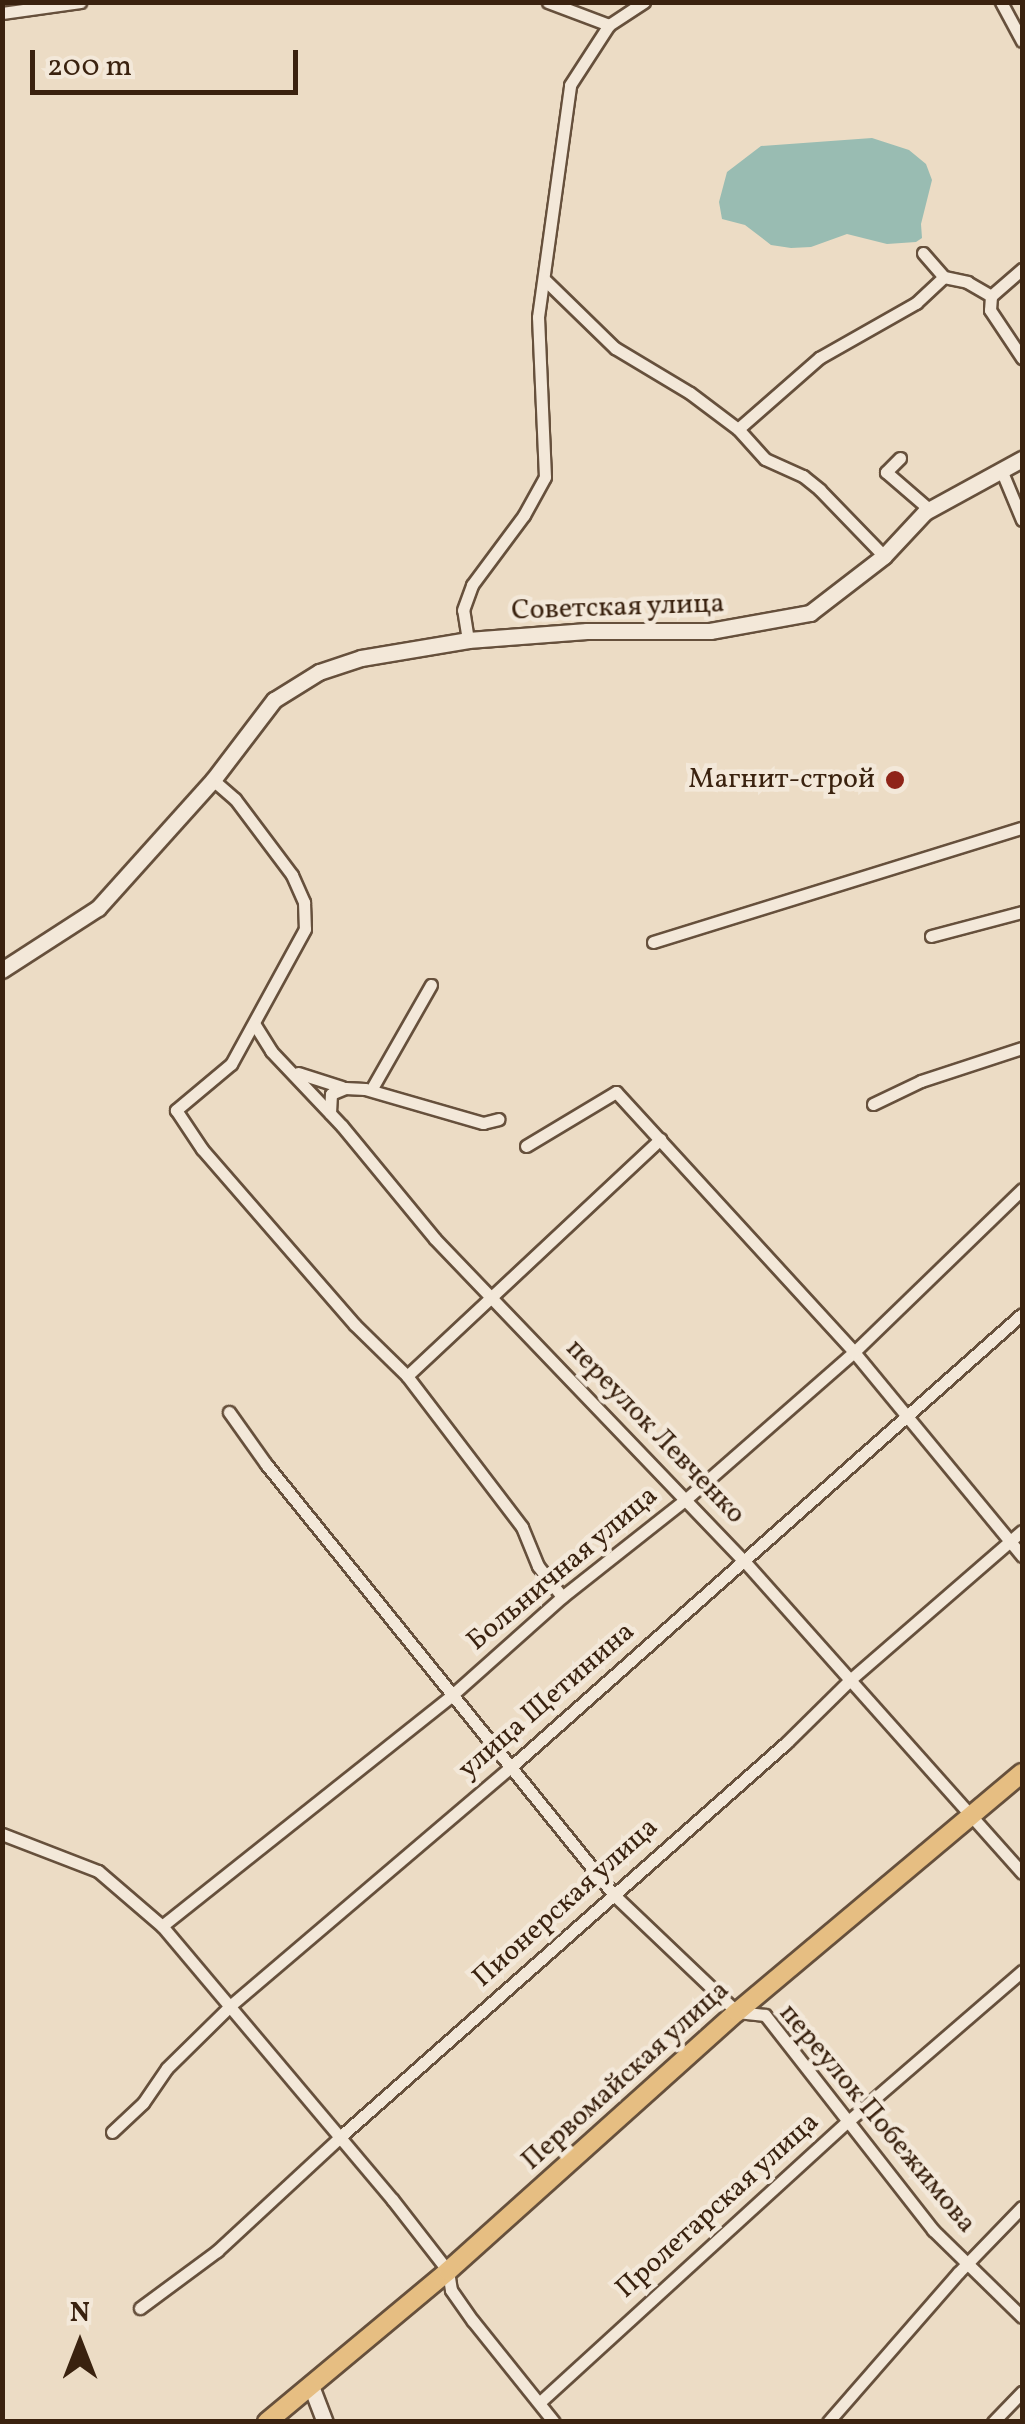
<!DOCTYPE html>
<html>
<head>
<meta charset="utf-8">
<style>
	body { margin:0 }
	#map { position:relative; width:1025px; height:2424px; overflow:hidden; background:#ecdcc5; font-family:Vollkorn,serif }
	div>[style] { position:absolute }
	.water>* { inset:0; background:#99bcb2 }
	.roads { filter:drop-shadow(2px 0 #66503c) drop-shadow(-2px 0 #66503c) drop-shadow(0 2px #66503c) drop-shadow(0 -2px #66503c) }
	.street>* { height:11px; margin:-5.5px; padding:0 5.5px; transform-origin:5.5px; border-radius:5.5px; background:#f3e8d9 }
	.secondary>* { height:15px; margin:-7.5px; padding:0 7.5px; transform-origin:7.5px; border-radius:7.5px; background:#f3e8d9 }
	.primary>* { height:18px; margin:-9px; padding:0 9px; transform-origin:9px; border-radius:9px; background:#e6be82 }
	.dots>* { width:28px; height:28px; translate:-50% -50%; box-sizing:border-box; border:5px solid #f3e8d9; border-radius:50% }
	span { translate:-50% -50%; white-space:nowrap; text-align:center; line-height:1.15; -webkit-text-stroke:9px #f3e8d9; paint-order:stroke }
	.street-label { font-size:28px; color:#3a220f }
	.poi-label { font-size:28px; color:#3a220f }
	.right { translate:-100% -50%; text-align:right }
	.frame { position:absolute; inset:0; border:5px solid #3a220f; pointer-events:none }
	.north { position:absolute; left:30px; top:2294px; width:100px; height:100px; -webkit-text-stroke:8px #f3e8d9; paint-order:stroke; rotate:0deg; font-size:28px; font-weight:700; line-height:40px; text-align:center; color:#3a220f }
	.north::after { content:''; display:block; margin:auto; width:35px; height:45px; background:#3a220f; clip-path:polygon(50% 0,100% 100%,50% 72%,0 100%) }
	.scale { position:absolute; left:30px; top:50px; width:268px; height:45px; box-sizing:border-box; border:5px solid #3a220f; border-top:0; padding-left:12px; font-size:30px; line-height:35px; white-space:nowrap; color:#3a220f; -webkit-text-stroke:8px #f3e8d9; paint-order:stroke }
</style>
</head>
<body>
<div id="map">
	<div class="water">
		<i style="clip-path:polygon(872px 138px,909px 150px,926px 164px,932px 180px,921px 224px,922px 238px,916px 242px,887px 244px,847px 234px,811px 247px,791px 248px,771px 245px,745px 225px,722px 219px,719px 202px,727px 172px,761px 146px)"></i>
	</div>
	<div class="roads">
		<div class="street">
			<i style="left:548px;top:2px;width:65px;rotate:20.7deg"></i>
			<i style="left:1001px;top:2px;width:44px;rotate:61.7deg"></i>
			<i style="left:2px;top:13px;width:79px;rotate:-8deg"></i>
			<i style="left:923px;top:253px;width:32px;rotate:49deg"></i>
			<i style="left:944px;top:277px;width:24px;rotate:12deg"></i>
			<i style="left:967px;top:282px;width:28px;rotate:30deg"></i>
			<i style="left:991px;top:296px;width:41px;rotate:-41.1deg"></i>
			<i style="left:545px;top:280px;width:98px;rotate:44.2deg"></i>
			<i style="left:615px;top:348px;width:87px;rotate:31deg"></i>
			<i style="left:690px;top:393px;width:60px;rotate:36.9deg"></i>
			<i style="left:738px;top:429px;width:40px;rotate:48deg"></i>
			<i style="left:765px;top:459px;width:42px;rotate:24.1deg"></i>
			<i style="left:803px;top:476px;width:22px;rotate:39deg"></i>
			<i style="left:820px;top:490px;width:92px;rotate:45.9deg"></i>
			<i style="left:991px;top:296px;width:14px;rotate:94deg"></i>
			<i style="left:990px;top:310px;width:58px;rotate:56.3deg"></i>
			<i style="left:738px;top:429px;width:108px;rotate:-41.2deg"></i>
			<i style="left:819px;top:358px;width:112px;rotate:-29.6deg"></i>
			<i style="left:916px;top:303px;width:38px;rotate:-43deg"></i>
			<i style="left:900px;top:458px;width:20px;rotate:135deg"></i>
			<i style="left:886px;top:472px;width:58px;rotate:40.8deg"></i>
			<i style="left:1002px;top:472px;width:52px;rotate:67.4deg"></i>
			<i style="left:468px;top:640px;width:30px;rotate:-99deg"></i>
			<i style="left:463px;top:610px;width:27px;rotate:-70deg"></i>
			<i style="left:472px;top:585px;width:87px;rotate:-53.4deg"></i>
			<i style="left:524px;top:515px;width:43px;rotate:-61.1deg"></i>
			<i style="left:545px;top:477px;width:160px;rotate:-92.5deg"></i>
			<i style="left:538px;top:317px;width:234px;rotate:-82.1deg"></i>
			<i style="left:570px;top:85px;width:72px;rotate:-57deg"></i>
			<i style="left:609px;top:25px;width:42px;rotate:-33.3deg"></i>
			<i style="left:213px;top:780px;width:29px;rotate:41deg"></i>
			<i style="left:235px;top:799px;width:95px;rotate:53.1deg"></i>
			<i style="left:292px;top:875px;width:30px;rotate:66deg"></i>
			<i style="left:304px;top:902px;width:27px;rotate:88deg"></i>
			<i style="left:305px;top:929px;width:154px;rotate:118.7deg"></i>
			<i style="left:231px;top:1064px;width:72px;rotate:140.1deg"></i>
			<i style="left:176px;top:1110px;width:47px;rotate:56.3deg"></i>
			<i style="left:202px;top:1149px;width:233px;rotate:49deg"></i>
			<i style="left:355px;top:1325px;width:73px;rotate:44.4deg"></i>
			<i style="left:407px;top:1376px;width:190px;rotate:52.7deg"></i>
			<i style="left:522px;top:1527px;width:42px;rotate:67.7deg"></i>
			<i style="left:538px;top:1566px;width:39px;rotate:52deg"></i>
			<i style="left:931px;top:936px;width:94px;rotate:-14.8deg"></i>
			<i style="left:653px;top:942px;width:386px;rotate:-17.2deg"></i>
			<i style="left:255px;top:1025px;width:31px;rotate:58deg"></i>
			<i style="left:271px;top:1051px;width:103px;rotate:46.6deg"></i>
			<i style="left:342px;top:1126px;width:146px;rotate:50.5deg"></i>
			<i style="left:435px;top:1239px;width:448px;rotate:46.2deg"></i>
			<i style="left:745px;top:1562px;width:416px;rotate:48.3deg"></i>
			<i style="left:298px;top:1073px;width:46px;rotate:17.7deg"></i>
			<i style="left:371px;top:1090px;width:121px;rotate:-60.3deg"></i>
			<i style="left:873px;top:1104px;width:53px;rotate:-25.6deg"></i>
			<i style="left:921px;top:1081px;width:106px;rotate:-18.1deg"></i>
			<i style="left:330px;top:1113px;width:19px;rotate:-87deg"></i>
			<i style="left:331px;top:1094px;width:15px;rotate:-23deg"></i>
			<i style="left:345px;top:1088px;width:20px;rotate:3deg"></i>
			<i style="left:365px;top:1089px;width:123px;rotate:16.1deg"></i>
			<i style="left:483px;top:1123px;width:16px;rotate:-14deg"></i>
			<i style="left:526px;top:1146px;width:105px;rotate:-31deg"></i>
			<i style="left:616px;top:1092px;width:352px;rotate:47.5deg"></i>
			<i style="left:854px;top:1352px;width:264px;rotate:50.5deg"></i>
			<i style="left:407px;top:1376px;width:347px;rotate:-43.1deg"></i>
			<i style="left:229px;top:1412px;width:64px;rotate:54.6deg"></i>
			<i style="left:266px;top:1464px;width:554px;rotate:51.08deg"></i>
			<i style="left:614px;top:1895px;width:170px;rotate:43.6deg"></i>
			<i style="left:737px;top:2012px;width:28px;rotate:6deg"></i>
			<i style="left:765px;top:2015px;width:273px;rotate:52deg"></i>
			<i style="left:933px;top:2230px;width:124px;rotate:44.3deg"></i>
			<i style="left:2px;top:1834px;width:103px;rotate:21.1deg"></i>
			<i style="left:98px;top:1871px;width:84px;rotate:40.7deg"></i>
			<i style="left:162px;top:1926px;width:357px;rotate:49.9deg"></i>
			<i style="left:392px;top:2199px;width:91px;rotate:52.1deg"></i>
			<i style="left:448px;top:2271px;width:19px;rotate:81deg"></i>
			<i style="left:451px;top:2290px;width:38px;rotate:55deg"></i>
			<i style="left:473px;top:2321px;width:129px;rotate:51.3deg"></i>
			<i style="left:162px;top:1926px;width:369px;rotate:-38.5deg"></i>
			<i style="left:451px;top:1696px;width:149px;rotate:-41.7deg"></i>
			<i style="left:562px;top:1597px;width:157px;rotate:-38.3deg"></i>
			<i style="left:685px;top:1500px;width:225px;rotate:-41.2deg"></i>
			<i style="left:854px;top:1352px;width:234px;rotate:-44.1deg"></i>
			<i style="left:112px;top:2132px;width:42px;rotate:-43.1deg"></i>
			<i style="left:143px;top:2103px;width:42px;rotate:-55.6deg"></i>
			<i style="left:167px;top:2068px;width:90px;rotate:-44.5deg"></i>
			<i style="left:231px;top:2005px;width:369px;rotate:-40.4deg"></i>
			<i style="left:512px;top:1766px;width:681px;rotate:-41.55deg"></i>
			<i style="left:140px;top:2308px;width:96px;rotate:-36.5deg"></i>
			<i style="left:217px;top:2251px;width:169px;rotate:-42.8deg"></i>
			<i style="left:341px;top:2136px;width:594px;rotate:-41.45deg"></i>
			<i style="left:786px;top:1743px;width:91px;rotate:-44.6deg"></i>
			<i style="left:851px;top:1679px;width:226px;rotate:-40.9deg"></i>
			<i style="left:540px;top:2402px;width:414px;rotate:-42.4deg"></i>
			<i style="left:846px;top:2123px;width:233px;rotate:-40.8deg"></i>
			<i style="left:828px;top:2422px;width:198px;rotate:-48.9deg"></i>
			<i style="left:958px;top:2273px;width:92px;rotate:-45.9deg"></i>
			<i style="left:993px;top:2422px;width:42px;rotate:-46deg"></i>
		</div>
		<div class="secondary">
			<i style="left:2px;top:970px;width:114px;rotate:-32.9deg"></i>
			<i style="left:98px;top:908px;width:172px;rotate:-48.1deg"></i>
			<i style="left:213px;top:780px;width:101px;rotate:-52.7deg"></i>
			<i style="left:274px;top:700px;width:53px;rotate:-31.9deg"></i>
			<i style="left:319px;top:672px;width:44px;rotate:-18.4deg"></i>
			<i style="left:361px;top:658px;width:109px;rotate:-9.5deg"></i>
			<i style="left:468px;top:640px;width:119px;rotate:-4.3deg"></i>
			<i style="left:587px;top:631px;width:123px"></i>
			<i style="left:710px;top:631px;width:102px;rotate:-10.2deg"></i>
			<i style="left:810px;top:613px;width:93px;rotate:-37.6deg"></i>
			<i style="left:884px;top:556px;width:60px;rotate:-47deg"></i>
			<i style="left:925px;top:512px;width:111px;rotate:-28.7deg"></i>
			<i style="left:311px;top:2386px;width:39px;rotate:69deg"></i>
		</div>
		<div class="primary">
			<i style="left:267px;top:2422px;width:236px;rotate:-39.8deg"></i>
			<i style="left:448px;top:2271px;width:388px;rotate:-41.9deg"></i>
			<i style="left:737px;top:2012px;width:372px;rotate:-40deg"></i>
		</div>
	</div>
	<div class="dots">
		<i style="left:895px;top:780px;background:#8f2418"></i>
	</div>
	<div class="street-label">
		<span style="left:618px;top:608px;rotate:-2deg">Советская улица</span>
		<span style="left:655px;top:1432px;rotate:46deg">переулок Левченко</span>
		<span style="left:563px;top:1569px;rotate:-40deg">Больничная улица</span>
		<span style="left:547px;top:1701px;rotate:-41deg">улица Щетинина</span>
		<span style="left:566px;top:1903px;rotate:-42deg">Пионерская улица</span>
		<span style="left:626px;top:2076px;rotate:-42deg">Первомайская улица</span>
		<span style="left:877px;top:2119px;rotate:50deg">переулок Побежимова</span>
		<span style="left:718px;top:2206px;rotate:-42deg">Пролетарская улица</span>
	</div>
	<div class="poi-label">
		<span class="right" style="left:875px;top:780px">Магнит-строй</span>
	</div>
	<div class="frame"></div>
	<div class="north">N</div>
	<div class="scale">200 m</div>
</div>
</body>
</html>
